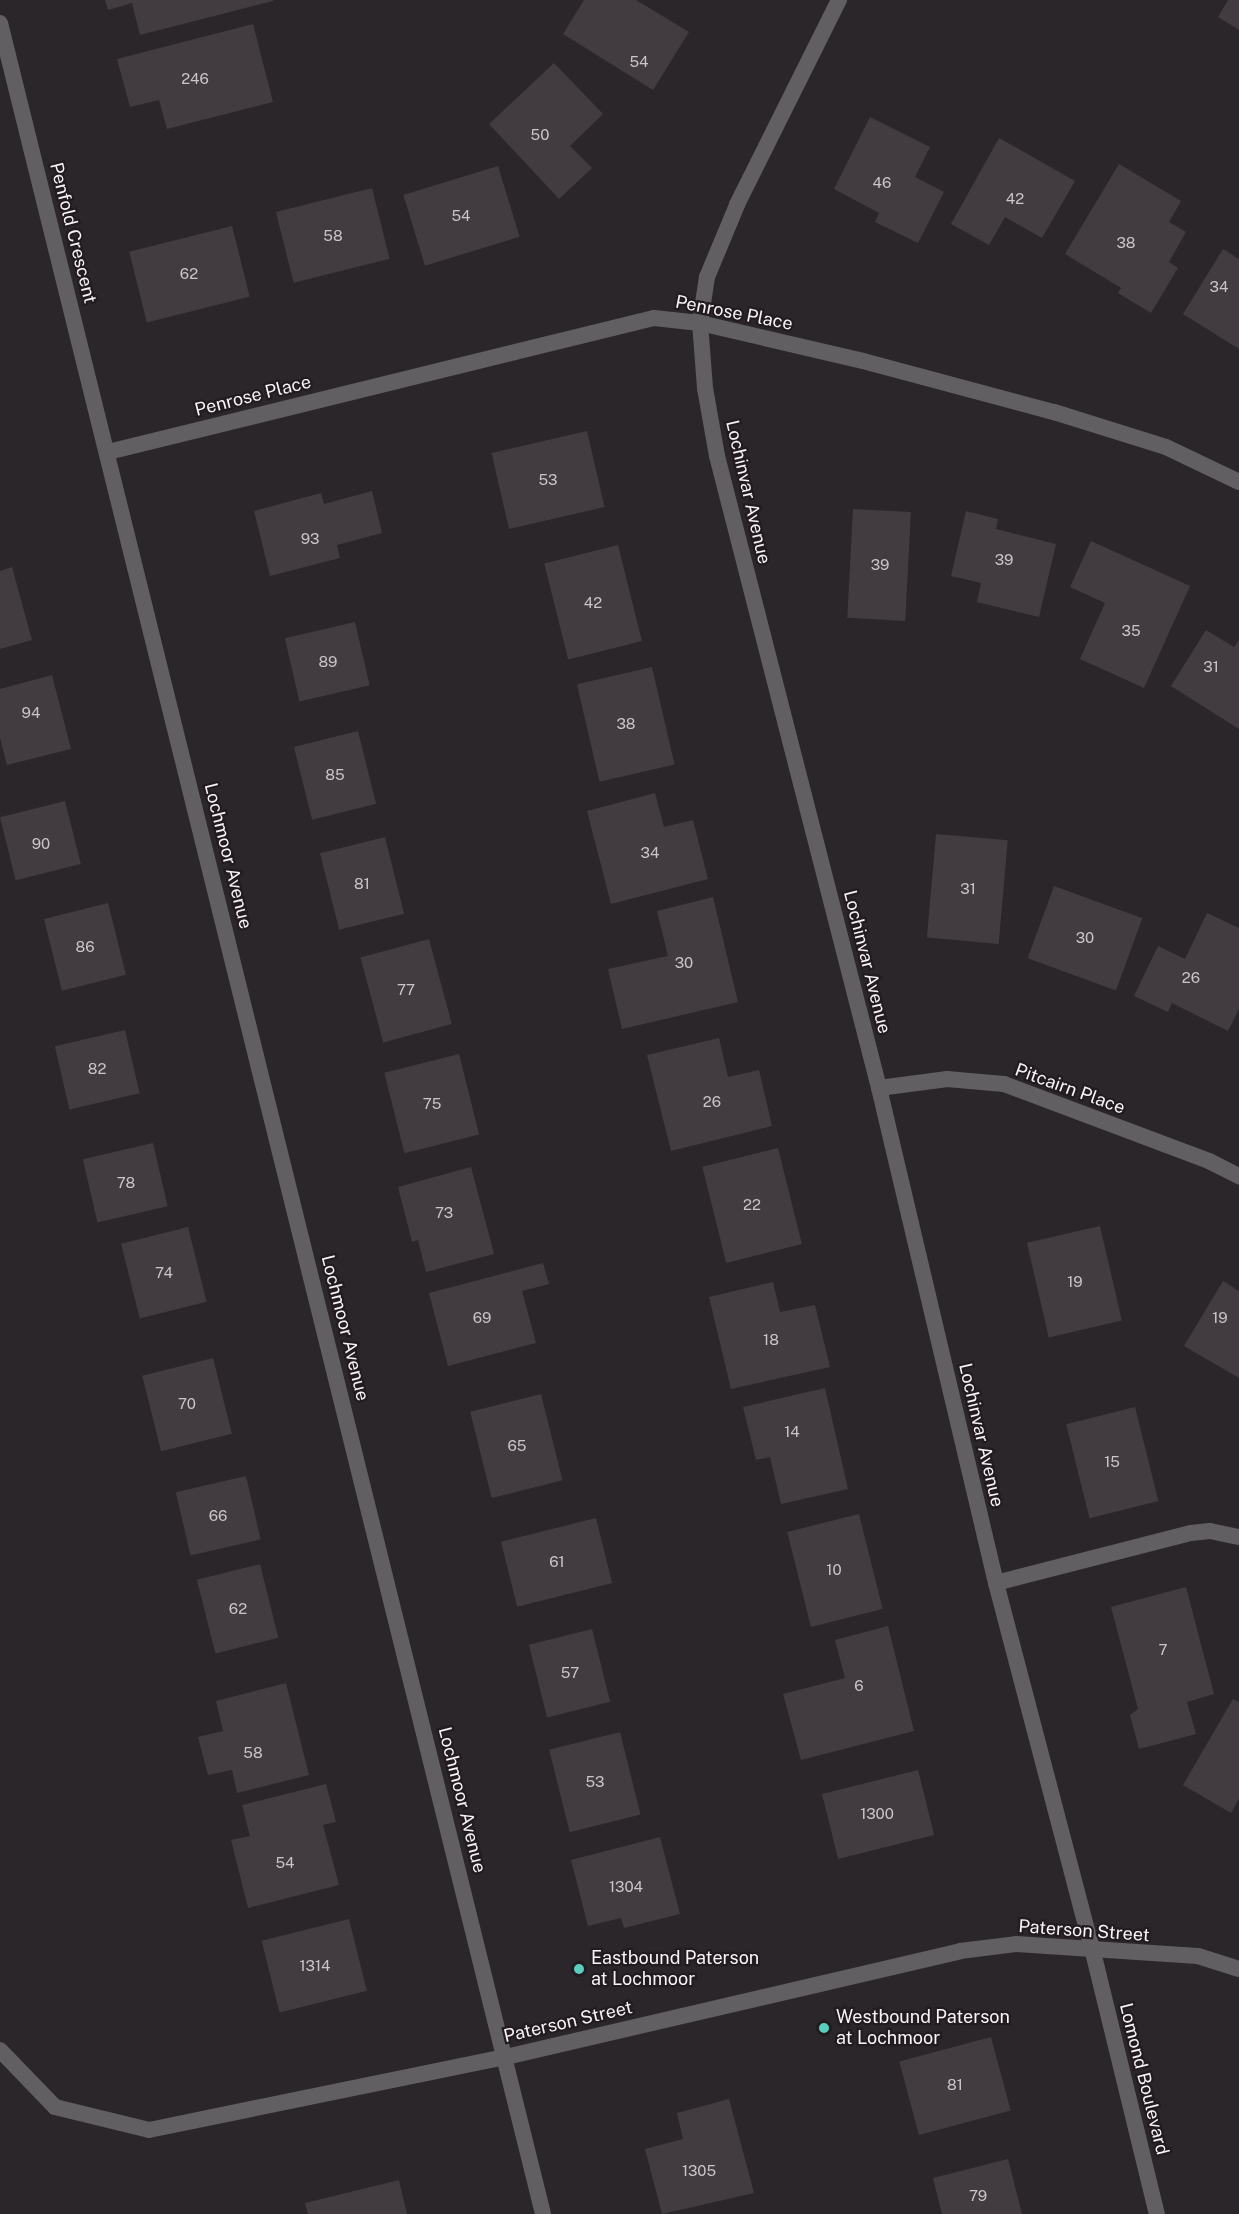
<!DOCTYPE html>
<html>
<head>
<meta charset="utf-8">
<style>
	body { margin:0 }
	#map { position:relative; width:1239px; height:2214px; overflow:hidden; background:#2b262a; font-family:"Public Sans",sans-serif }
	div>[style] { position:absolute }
	.building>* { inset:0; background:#423c40; transform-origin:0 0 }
	.service>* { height:16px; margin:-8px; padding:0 8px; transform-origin:8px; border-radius:8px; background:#615f61 }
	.minor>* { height:16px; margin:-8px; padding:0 8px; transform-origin:8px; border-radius:8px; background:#615f61 }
	.dots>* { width:16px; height:16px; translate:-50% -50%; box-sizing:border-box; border:3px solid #221c20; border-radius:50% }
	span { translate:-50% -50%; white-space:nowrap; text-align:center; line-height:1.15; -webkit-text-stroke:4.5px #221c20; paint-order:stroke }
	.number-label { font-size:15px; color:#cac5c8 }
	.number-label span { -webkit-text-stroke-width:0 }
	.street-label { font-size:18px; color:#f7f3f6 }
	.poi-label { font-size:18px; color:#f7f3f6 }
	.left { translate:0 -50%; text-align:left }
</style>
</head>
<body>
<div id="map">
	<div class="building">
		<i style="clip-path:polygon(105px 0,273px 0,273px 1px,140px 35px,132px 3px,108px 10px)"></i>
		<i style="clip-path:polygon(584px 0,636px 0,689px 32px,653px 90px,563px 34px)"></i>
		<i style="clip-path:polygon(1228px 0,1239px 0,1239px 30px,1218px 17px)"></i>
		<i style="clip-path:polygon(253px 24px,273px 102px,167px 129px,159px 100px,130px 107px,117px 59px)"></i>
		<i style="clip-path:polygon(554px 63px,603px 114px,570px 146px,592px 168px,559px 199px,489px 124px)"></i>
		<i style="clip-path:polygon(870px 117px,930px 147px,915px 177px,944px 192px,918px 243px,875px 222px,879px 213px,834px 189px)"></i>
		<i style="clip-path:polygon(999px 138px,1075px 181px,1042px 238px,1005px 217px,989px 245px,951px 224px)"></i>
		<i style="clip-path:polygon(1119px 164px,1181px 201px,1169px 222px,1186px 232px,1169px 262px,1178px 268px,1151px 313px,1118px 293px,1121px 288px,1065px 254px)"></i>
		<i style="left:498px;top:166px;width:74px;height:99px;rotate:73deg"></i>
		<i style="left:372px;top:188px;width:73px;height:99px;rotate:76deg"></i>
		<i style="left:232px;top:226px;width:73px;height:106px;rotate:76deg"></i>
		<i style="clip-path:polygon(1223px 249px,1239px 259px,1239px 349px,1183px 314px)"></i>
		<i style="left:587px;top:431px;width:78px;height:98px;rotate:77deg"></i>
		<i style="clip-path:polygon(372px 491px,382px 533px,337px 545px,340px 558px,270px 576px,254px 511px,321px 493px,324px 504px)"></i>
		<i style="left:853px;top:509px;width:58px;height:109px;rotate:3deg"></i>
		<i style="clip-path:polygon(966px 511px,998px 519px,996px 529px,1056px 544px,1039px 617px,977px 602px,981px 583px,951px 576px)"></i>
		<i style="clip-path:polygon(1091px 541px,1190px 586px,1144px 688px,1080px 659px,1105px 603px,1070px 587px)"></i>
		<i style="left:618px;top:545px;width:99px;height:76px;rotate:76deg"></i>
		<i style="clip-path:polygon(12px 567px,32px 640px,0 649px,0 571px)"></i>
		<i style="left:355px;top:622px;width:65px;height:72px;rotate:77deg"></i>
		<i style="clip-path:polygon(1206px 630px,1234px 647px,1239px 640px,1239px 729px,1171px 686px)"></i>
		<i style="left:652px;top:667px;width:100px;height:77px;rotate:77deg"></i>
		<i style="clip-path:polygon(52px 675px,71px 749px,7px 765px,0 738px,0 689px)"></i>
		<i style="left:358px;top:731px;width:75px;height:66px;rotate:76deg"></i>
		<i style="clip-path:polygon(655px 793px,664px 827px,693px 820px,708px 879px,611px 904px,587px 811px)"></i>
		<i style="left:65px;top:801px;width:65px;height:67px;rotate:76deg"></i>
		<i style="left:936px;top:834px;width:72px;height:104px;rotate:5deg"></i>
		<i style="left:385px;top:837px;width:79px;height:67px;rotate:76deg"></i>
		<i style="left:1054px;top:886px;width:94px;height:77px;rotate:20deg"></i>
		<i style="clip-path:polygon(713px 897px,738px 1002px,622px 1029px,608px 969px,668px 956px,657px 911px)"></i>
		<i style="left:108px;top:903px;width:74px;height:66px;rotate:76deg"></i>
		<i style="clip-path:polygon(1207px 913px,1239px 928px,1239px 1009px,1228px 1031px,1172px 1003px,1168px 1012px,1134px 996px,1158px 946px,1185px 959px)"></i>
		<i style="left:429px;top:939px;width:88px;height:71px;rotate:75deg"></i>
		<i style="left:125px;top:1030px;width:65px;height:72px;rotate:77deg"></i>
		<i style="clip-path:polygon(719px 1038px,728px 1077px,759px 1070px,772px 1126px,671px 1151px,647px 1055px)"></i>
		<i style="left:459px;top:1054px;width:83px;height:77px;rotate:76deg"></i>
		<i style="left:153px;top:1143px;width:65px;height:72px;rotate:77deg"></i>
		<i style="left:778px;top:1148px;width:99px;height:78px;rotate:76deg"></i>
		<i style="clip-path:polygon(471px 1167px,494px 1254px,426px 1272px,418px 1240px,412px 1242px,398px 1187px)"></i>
		<i style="left:1100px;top:1226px;width:97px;height:75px;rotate:77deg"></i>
		<i style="left:188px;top:1227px;width:77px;height:69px;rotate:76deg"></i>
		<i style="clip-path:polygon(543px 1263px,549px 1284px,522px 1291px,536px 1343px,448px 1366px,429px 1293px)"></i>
		<i style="clip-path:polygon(1223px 1281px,1239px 1291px,1239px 1378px,1184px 1346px)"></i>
		<i style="clip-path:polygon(773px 1282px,780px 1312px,815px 1305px,830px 1367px,731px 1389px,709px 1297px)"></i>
		<i style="left:213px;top:1358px;width:78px;height:73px;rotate:76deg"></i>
		<i style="clip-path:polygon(825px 1388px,848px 1489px,781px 1504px,770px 1457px,756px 1460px,743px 1407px)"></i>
		<i style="left:541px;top:1394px;width:89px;height:73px;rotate:76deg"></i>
		<i style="left:1135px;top:1407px;width:97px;height:71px;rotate:76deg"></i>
		<i style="left:246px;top:1476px;width:65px;height:72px;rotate:77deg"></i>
		<i style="left:859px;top:1514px;width:98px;height:74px;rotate:76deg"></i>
		<i style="left:596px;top:1518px;width:67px;height:98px;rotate:76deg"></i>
		<i style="left:260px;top:1564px;width:76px;height:65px;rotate:76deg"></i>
		<i style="clip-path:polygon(1186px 1587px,1214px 1694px,1187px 1702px,1196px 1734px,1139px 1749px,1130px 1715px,1138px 1709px,1111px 1607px)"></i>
		<i style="clip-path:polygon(888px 1626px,914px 1731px,801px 1760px,783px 1694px,845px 1678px,835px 1640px)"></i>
		<i style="left:592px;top:1629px;width:75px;height:65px;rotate:76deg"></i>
		<i style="clip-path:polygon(286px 1683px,309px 1775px,237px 1793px,232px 1770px,208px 1775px,198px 1737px,223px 1731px,216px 1701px)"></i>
		<i style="clip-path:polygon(1233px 1699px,1239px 1702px,1239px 1799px,1231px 1813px,1183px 1785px)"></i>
		<i style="left:620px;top:1732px;width:85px;height:73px;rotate:76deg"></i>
		<i style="left:918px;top:1770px;width:67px;height:99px;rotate:76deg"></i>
		<i style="clip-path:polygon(326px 1784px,336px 1822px,323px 1825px,339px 1885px,248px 1908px,231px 1840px,250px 1836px,242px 1805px)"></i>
		<i style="clip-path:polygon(660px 1837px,680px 1914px,624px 1928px,621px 1918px,588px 1926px,571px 1860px)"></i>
		<i style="left:349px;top:1919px;width:74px;height:90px;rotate:76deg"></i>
		<i style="left:991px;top:2037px;width:76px;height:95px;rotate:75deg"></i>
		<i style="clip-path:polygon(729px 2099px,754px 2193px,662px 2214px,645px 2149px,683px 2139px,677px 2113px)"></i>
		<i style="clip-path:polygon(1008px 2159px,1022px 2214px,942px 2214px,933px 2178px)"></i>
		<i style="clip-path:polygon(399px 2180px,407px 2214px,308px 2214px,305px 2203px)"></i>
	</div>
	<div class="service">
		<i style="left:996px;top:1583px;width:201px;rotate:-14.4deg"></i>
		<i style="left:1191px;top:1533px;width:19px;rotate:-6deg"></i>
		<i style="left:1210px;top:1531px;width:30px;rotate:12deg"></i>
	</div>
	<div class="minor">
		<i style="left:839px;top:0;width:229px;rotate:116.5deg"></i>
		<i style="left:737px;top:205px;width:78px;rotate:112.6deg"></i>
		<i style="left:707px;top:277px;width:47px;rotate:98.7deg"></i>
		<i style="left:700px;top:323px;width:65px;rotate:85.6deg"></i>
		<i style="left:705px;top:388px;width:69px;rotate:80deg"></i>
		<i style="left:717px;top:456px;width:652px;rotate:75.62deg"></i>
		<i style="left:879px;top:1088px;width:509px;rotate:76.7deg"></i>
		<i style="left:996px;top:1583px;width:382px;rotate:75.3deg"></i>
		<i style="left:1093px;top:1952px;width:270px;rotate:76.3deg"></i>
		<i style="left:0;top:23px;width:2257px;rotate:76.08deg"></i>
		<i style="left:108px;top:452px;width:562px;rotate:-13.79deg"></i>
		<i style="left:654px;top:318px;width:46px;rotate:6.2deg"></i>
		<i style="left:700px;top:323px;width:167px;rotate:13.1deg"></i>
		<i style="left:863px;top:361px;width:198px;rotate:15deg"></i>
		<i style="left:1054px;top:412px;width:117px;rotate:17.4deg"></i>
		<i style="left:1166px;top:447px;width:81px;rotate:25.6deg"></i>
		<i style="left:879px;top:1088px;width:69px;rotate:-7.5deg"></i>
		<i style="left:947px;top:1079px;width:57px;rotate:5deg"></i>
		<i style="left:1004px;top:1084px;width:219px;rotate:20.6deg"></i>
		<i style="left:1209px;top:1161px;width:34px;rotate:27deg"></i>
		<i style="left:0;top:2050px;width:79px;rotate:46deg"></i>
		<i style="left:55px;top:2107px;width:97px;rotate:13.7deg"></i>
		<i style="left:149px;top:2130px;width:364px;rotate:-11.6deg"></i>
		<i style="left:506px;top:2057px;width:466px;rotate:-13.1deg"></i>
		<i style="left:960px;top:1951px;width:56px;rotate:-7.1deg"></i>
		<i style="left:1016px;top:1944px;width:182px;rotate:3.8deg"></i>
		<i style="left:1198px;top:1956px;width:43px;rotate:17.6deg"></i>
	</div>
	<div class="dots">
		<i style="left:579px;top:1969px;background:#59cebf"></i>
		<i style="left:824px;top:2028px;background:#59cebf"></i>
	</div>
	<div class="number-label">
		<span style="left:639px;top:62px">54</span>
		<span style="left:195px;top:79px">246</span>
		<span style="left:540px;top:135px">50</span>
		<span style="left:882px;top:183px">46</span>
		<span style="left:1015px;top:199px">42</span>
		<span style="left:461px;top:216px">54</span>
		<span style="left:333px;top:236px">58</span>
		<span style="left:1126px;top:243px">38</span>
		<span style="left:189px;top:274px">62</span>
		<span style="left:1219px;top:287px">34</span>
		<span style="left:548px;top:480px">53</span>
		<span style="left:310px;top:539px">93</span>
		<span style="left:1004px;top:560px">39</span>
		<span style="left:880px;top:565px">39</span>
		<span style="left:593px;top:603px">42</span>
		<span style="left:1131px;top:631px">35</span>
		<span style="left:328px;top:662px">89</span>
		<span style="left:1211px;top:667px">31</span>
		<span style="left:31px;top:713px">94</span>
		<span style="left:626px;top:724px">38</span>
		<span style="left:335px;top:775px">85</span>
		<span style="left:41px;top:844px">90</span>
		<span style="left:650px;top:853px">34</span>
		<span style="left:362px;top:884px">81</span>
		<span style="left:968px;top:889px">31</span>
		<span style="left:1085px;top:938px">30</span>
		<span style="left:85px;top:947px">86</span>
		<span style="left:684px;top:963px">30</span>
		<span style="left:1191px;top:978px">26</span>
		<span style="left:406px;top:990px">77</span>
		<span style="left:97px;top:1069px">82</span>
		<span style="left:712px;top:1102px">26</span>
		<span style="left:432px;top:1104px">75</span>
		<span style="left:126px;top:1183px">78</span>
		<span style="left:752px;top:1205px">22</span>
		<span style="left:444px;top:1213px">73</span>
		<span style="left:164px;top:1273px">74</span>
		<span style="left:1075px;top:1282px">19</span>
		<span style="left:482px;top:1318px">69</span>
		<span style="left:1220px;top:1318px">19</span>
		<span style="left:771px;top:1340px">18</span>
		<span style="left:187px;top:1404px">70</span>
		<span style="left:792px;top:1432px">14</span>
		<span style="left:517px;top:1446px">65</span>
		<span style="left:1112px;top:1462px">15</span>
		<span style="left:218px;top:1516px">66</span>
		<span style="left:557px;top:1562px">61</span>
		<span style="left:834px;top:1570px">10</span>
		<span style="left:238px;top:1609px">62</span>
		<span style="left:1163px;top:1650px">7</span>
		<span style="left:570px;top:1673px">57</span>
		<span style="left:859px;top:1686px">6</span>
		<span style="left:253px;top:1753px">58</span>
		<span style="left:595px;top:1782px">53</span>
		<span style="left:877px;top:1814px">1300</span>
		<span style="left:285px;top:1863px">54</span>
		<span style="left:626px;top:1887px">1304</span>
		<span style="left:315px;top:1966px">1314</span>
		<span style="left:955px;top:2085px">81</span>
		<span style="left:699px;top:2171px">1305</span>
		<span style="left:978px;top:2196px">79</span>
	</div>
	<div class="street-label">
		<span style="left:73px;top:233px;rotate:76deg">Penfold Crescent</span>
		<span style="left:734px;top:313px;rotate:11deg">Penrose Place</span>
		<span style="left:253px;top:396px;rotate:-14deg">Penrose Place</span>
		<span style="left:748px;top:492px;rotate:77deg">Lochinvar Avenue</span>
		<span style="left:228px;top:856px;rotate:76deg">Lochmoor Avenue</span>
		<span style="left:867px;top:962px;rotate:76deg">Lochinvar Avenue</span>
		<span style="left:1070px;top:1089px;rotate:20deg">Pitcairn Place</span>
		<span style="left:345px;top:1328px;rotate:76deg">Lochmoor Avenue</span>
		<span style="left:981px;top:1435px;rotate:77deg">Lochinvar Avenue</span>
		<span style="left:462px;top:1800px;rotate:76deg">Lochmoor Avenue</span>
		<span style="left:1084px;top:1931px;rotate:4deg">Paterson Street</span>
		<span style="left:568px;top:2022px;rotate:-13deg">Paterson Street</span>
		<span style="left:1144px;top:2079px;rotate:76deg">Lomond Boulevard</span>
	</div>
	<div class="poi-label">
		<span class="left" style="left:591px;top:1969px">Eastbound Paterson<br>at Lochmoor</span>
		<span class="left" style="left:836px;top:2028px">Westbound Paterson<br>at Lochmoor</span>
	</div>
</div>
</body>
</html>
